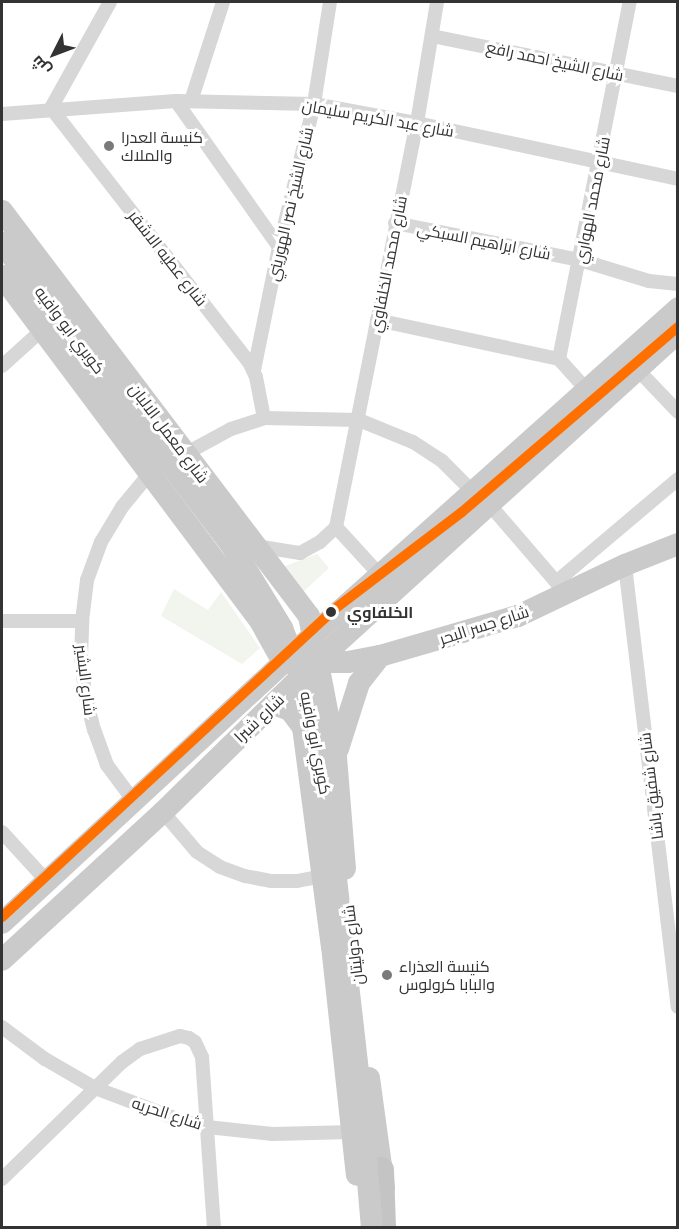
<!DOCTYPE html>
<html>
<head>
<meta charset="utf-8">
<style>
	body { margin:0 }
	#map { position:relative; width:679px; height:1229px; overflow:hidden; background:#fff; font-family:Ubuntu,Cairo,sans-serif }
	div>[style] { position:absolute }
	.green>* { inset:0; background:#f1f5ed }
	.street>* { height:14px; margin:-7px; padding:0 7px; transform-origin:7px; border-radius:7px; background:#d7d7d7 }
	.primary>* { height:22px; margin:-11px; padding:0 11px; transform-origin:11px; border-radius:11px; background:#cacaca }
	.highway>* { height:26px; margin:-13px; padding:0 13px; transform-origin:13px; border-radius:13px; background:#c4c4c4 }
	.primary-bridge>* { height:22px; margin:-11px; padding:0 11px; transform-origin:11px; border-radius:11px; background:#cacaca }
	.metro-1>* { height:10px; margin:-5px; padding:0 5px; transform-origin:5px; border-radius:5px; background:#ff7000 }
	.dots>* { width:16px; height:16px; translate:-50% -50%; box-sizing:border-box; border:3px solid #fff; border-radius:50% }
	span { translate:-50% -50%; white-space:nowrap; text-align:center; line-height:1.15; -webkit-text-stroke:6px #fff; paint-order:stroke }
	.street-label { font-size:16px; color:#333 }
	.poi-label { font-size:16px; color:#333 }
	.left { translate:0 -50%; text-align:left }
	.stop-label { font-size:16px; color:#333; font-weight:700 }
	.frame { position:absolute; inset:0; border:3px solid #333; pointer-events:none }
	.north { position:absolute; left:24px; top:24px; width:60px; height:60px; -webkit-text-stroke:4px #fff; paint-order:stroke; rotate:228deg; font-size:16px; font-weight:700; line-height:24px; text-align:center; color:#333 }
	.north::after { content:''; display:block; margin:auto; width:21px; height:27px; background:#333; clip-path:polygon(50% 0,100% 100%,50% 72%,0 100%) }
</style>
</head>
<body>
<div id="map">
	<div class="green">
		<i style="clip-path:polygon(317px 554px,329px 568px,291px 603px,269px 572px)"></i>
		<i style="clip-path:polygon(174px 589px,208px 610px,221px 592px,260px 648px,242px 664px,161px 616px)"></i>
	</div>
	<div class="street">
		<i style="left:110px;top:2px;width:121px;rotate:119.1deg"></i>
		<i style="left:51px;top:108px;width:324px;rotate:52.1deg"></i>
		<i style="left:250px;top:364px;width:14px;rotate:65deg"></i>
		<i style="left:256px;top:377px;width:42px;rotate:79deg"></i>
		<i style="left:432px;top:36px;width:251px;rotate:11.5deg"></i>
		<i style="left:176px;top:101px;width:179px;rotate:54.8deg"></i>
		<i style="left:191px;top:101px;width:104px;rotate:-72.1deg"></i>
		<i style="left:2px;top:114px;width:174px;rotate:-4.3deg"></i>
		<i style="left:176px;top:101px;width:138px;rotate:1.2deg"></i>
		<i style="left:314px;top:104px;width:105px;rotate:10.5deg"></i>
		<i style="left:417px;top:123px;width:267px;rotate:12.1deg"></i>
		<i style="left:395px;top:223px;width:189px;rotate:11.3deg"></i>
		<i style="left:580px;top:260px;width:72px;rotate:16.9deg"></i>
		<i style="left:649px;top:281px;width:29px;rotate:6deg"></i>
		<i style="left:377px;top:320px;width:186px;rotate:12.1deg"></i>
		<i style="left:2px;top:366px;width:54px;rotate:-42deg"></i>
		<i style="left:636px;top:368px;width:61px;rotate:46.3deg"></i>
		<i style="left:254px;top:370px;width:126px;rotate:-78.5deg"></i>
		<i style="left:279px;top:247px;width:147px;rotate:-76.2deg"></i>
		<i style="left:314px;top:104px;width:103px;rotate:-81.1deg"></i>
		<i style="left:585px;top:388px;width:39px;rotate:-132deg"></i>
		<i style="left:559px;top:359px;width:364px;rotate:-78.8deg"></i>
		<i style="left:185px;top:454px;width:52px;rotate:-28.5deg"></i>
		<i style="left:231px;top:429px;width:35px;rotate:-18deg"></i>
		<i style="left:264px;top:418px;width:95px;rotate:1.2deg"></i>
		<i style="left:359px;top:420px;width:58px;rotate:22.2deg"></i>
		<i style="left:413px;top:442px;width:35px;rotate:33deg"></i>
		<i style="left:442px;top:461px;width:44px;rotate:45deg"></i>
		<i style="left:489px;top:504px;width:112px;rotate:49.3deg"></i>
		<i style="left:336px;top:527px;width:65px;rotate:47.5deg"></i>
		<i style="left:256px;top:546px;width:45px;rotate:9deg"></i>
		<i style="left:300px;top:553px;width:23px;rotate:-29deg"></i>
		<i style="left:320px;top:542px;width:22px;rotate:-43deg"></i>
		<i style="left:336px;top:527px;width:412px;rotate:-78.7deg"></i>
		<i style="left:417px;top:123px;width:123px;rotate:-80.6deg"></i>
		<i style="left:625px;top:565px;width:445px;rotate:83.2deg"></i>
		<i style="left:556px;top:582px;width:160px;rotate:-40.2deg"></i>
		<i style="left:2px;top:621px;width:80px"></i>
		<i style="left:133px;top:800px;width:44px;rotate:-126.6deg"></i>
		<i style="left:107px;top:765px;width:37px;rotate:-110deg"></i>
		<i style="left:94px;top:730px;width:37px;rotate:-104deg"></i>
		<i style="left:85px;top:694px;width:36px;rotate:-96deg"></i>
		<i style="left:81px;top:658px;width:37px;rotate:-88deg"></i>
		<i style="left:82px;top:621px;width:41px;rotate:-83deg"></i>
		<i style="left:87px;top:580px;width:40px;rotate:-69.8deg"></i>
		<i style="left:101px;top:542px;width:41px;rotate:-59deg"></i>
		<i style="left:122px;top:507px;width:45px;rotate:-50.4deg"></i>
		<i style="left:163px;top:812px;width:52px;rotate:49.6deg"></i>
		<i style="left:197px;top:852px;width:27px;rotate:33deg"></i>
		<i style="left:220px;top:867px;width:27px;rotate:20deg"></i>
		<i style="left:245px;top:876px;width:26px;rotate:11deg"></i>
		<i style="left:271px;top:881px;width:26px"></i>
		<i style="left:297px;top:881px;width:26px;rotate:-11deg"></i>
		<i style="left:2px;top:832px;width:65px;rotate:47.5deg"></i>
		<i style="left:2px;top:1027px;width:54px;rotate:36.7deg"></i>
		<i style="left:45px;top:1059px;width:58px;rotate:30.1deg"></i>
		<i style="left:95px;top:1088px;width:88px;rotate:20.7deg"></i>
		<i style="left:177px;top:1119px;width:31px;rotate:15deg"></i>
		<i style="left:207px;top:1127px;width:66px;rotate:6.1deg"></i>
		<i style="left:273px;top:1134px;width:79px;rotate:-1.5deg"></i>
		<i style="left:2px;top:1179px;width:168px;rotate:-44.3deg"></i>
		<i style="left:122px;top:1062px;width:22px;rotate:-36deg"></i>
		<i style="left:140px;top:1049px;width:42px;rotate:-18deg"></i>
		<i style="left:180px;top:1036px;width:9px;rotate:13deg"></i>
		<i style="left:189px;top:1038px;width:7px;rotate:34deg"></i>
		<i style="left:195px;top:1042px;width:17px;rotate:65deg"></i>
		<i style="left:202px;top:1057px;width:171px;rotate:86deg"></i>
	</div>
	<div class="primary">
		<i style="left:2px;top:211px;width:508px;rotate:52.84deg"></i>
		<i style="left:309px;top:616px;width:144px;rotate:79.2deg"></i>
		<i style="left:336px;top:757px;width:112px;rotate:85.4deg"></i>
		<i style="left:2px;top:276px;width:429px;rotate:53.2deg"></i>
		<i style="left:259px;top:619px;width:51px;rotate:60.9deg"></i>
		<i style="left:316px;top:662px;width:32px"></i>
		<i style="left:348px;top:662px;width:33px;rotate:-11deg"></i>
		<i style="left:380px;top:656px;width:144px;rotate:-16.2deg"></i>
		<i style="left:518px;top:616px;width:119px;rotate:-25.5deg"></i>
		<i style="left:625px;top:565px;width:57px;rotate:-21.6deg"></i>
		<i style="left:274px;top:704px;width:17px;rotate:21deg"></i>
		<i style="left:290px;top:710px;width:21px;rotate:53deg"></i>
		<i style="left:303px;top:727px;width:221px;rotate:82.5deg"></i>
		<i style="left:332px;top:946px;width:230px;rotate:83.8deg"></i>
		<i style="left:338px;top:749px;width:69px;rotate:-72.3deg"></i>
		<i style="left:359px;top:683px;width:34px;rotate:-52deg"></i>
		<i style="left:2px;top:923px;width:425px;rotate:-42.8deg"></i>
		<i style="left:314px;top:634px;width:489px;rotate:-41.8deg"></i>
		<i style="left:2px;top:960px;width:219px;rotate:-42.6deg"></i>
		<i style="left:163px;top:812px;width:214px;rotate:-44.4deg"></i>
		<i style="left:316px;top:662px;width:489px;rotate:-42.3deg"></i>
		<i style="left:369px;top:1078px;width:111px;rotate:82.2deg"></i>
	</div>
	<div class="highway">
		<i style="left:381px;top:1170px;width:58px;rotate:88deg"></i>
	</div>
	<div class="primary-bridge">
		<i style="left:2px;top:243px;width:377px;rotate:52.8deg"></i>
		<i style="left:230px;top:543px;width:100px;rotate:58.5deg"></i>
		<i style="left:282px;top:628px;width:60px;rotate:68.6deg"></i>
		<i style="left:304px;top:684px;width:46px;rotate:74.7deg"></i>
		<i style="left:316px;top:728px;width:125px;rotate:82.2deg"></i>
		<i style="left:333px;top:852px;width:238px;rotate:83.5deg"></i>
		<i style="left:360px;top:1088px;width:141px;rotate:85.1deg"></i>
	</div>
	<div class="metro-1">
		<i style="left:2px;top:917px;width:450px;rotate:-42.8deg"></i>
		<i style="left:332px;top:611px;width:163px;rotate:-37.3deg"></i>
		<i style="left:462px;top:512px;width:284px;rotate:-40.6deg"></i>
	</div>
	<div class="dots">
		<i style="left:109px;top:146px;background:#7a7a7a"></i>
		<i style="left:331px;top:612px;background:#333"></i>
		<i style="left:387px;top:975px;background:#7a7a7a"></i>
	</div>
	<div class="street-label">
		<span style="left:555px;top:61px;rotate:12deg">شارع الشيخ احمد رافع</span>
		<span style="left:378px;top:118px;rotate:10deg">شارع عبد الكريم سليمان</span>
		<span style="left:592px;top:200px;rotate:-79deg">شارع محمد الهواري</span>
		<span style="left:290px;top:204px;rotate:-77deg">شارع الشيخ نصر الهوريني</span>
		<span style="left:484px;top:241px;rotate:11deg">شارع ابراهيم السبكي</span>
		<span style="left:168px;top:258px;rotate:52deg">شارع عطيه الاشقر</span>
		<span style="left:388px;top:264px;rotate:-79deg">شارع محمد الخلفاوي</span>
		<span style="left:70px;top:330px;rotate:53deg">كوبري ابو وافيه</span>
		<span style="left:169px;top:433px;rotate:53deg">شارع معمل الالبان</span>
		<span style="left:484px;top:625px;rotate:-18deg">شارع جسر البحر</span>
		<span style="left:86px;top:680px;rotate:83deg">شارع البشير</span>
		<span style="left:259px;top:718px;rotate:-44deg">شارع شبرا</span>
		<span style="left:316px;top:743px;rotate:79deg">كوبري ابو وافيه</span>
		<span style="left:651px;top:786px;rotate:-97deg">شارع شفيق باشا</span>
		<span style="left:353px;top:945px;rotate:-97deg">شارع دوليتان</span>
		<span style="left:167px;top:1113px;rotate:18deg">شارع الحريه</span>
	</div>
	<div class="poi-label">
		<span class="left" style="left:121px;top:146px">كنيسة العدرا<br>والملاك</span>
		<span class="left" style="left:399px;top:975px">كنيسة العذراء<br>والبابا كرولوس</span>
	</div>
	<div class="stop-label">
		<span class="left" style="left:347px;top:612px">الخلفاوي</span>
	</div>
	<div class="frame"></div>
	<div class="north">ش</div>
</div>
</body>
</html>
